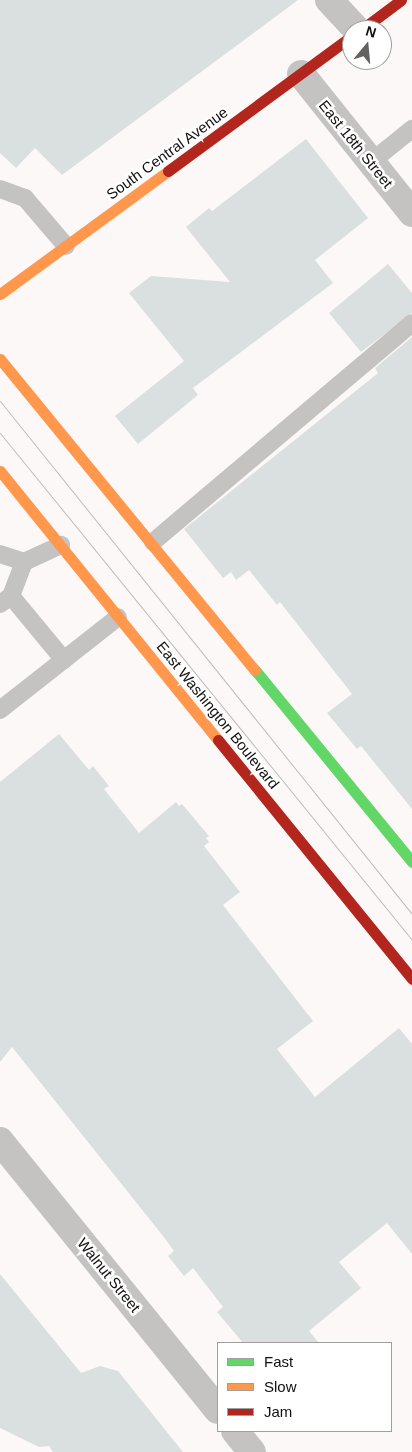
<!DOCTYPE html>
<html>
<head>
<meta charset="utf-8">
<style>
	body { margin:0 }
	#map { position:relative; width:412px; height:1452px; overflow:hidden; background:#fdf8f8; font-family:Helvetica,sans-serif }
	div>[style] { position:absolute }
	.building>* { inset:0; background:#dae0df }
	.lane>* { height:18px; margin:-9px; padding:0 9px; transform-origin:9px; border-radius:9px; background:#c5c2c2 }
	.street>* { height:28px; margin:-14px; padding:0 14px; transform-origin:14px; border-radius:14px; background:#c5c2c2 }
	.fast>* { height:11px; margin:-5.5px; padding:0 5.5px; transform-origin:5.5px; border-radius:5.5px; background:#63d668 }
	.slow>* { height:11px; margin:-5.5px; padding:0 5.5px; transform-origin:5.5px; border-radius:5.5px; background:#ff974d }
	.jam>* { height:11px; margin:-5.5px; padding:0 5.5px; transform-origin:5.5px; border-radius:5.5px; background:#b3261e }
	.tram>* { height:1px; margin:-0.5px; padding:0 0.5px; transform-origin:0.5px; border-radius:0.5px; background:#c0bcbc }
	span { translate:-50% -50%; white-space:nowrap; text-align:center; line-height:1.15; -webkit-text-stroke:5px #fff; paint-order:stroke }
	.street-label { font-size:15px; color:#120f0f }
	.legend { position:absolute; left:217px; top:1342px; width:175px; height:90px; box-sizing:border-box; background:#fff; border:1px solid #a09f9f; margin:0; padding:6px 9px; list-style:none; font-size:15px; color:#120f0f }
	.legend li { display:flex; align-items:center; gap:10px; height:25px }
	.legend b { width:25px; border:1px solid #a09f9f }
	.north { position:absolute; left:342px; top:20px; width:50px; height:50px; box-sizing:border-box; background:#fff; border:1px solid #a09f9f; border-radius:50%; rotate:17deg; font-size:14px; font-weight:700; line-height:20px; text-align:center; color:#120f0f }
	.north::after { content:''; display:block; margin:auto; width:18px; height:22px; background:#646161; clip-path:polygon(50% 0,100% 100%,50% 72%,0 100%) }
</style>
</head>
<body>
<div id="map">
	<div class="building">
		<i style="clip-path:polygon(0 0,298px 0,62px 175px,35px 148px,16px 168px,0 153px)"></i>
		<i style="clip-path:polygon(306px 139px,368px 218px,315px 260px,333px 283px,193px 388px,198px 395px,138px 444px,115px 416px,184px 361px,129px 293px,151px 276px,230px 282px,186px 227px,209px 208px,212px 211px)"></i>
		<i style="clip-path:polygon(388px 264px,412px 293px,412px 313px,361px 352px,329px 313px)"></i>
		<i style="clip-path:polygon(412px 337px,412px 809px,361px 746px,357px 749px,327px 713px,352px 694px,280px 602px,277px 605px,249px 570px,236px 580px,231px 572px,223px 578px,184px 529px,378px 373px,375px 368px)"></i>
		<i style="clip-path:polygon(59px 734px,89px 770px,93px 766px,109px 786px,104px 789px,139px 833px,176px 802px,179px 806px,182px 804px,209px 836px,206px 838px,209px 842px,204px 846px,240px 892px,223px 905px,313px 1021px,277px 1049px,315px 1097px,399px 1028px,412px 1044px,412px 1254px,387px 1223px,339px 1262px,361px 1288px,309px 1331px,319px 1343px,243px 1343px,217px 1312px,223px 1307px,193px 1268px,184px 1276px,168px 1256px,174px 1251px,163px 1236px,12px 1047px,0 1062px,0 782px)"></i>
		<i style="clip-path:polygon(0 1274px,81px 1373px,100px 1366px,118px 1371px,183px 1452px,53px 1452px,49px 1446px,39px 1447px,0 1428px)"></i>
	</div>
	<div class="lane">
		<i style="left:371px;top:162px;width:53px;rotate:-38.8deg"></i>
		<i style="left:0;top:189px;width:27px;rotate:20deg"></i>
		<i style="left:25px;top:198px;width:63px;rotate:49.5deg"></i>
		<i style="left:153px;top:542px;width:339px;rotate:-40.2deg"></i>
		<i style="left:0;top:554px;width:25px;rotate:18deg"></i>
		<i style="left:11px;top:596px;width:83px;rotate:50.4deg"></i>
		<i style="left:0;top:604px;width:14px;rotate:-36deg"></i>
		<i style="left:11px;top:596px;width:36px;rotate:-69deg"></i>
		<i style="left:24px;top:562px;width:41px;rotate:-24.7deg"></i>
		<i style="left:0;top:710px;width:150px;rotate:-38.2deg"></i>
	</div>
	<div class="street">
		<i style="left:329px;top:0;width:41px;rotate:47deg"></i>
		<i style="left:301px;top:74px;width:178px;rotate:51.4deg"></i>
		<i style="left:0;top:1141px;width:346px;rotate:51deg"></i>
		<i style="left:235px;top:1431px;width:27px;rotate:51deg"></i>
	</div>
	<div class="fast">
		<i style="left:255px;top:670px;width:248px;rotate:50.7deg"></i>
	</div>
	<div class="slow">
		<i style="left:0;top:294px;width:208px;rotate:-36.2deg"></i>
		<i style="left:0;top:359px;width:402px;rotate:50.7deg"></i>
		<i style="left:0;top:471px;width:346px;rotate:51deg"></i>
	</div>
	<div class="jam">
		<i style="left:361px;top:30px;width:50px;rotate:-36.9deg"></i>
		<i style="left:168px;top:171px;width:228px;rotate:-36.3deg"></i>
		<i style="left:218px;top:740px;width:308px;rotate:50.9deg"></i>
	</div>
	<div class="tram">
		<i style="left:0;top:401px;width:658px;rotate:51.23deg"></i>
		<i style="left:0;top:433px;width:653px;rotate:50.9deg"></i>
	</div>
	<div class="street-label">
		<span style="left:356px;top:144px;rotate:51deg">East 18th Street</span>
		<span style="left:167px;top:153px;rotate:-36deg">South Central Avenue</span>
		<span style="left:218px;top:715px;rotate:51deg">East Washington Boulevard</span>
		<span style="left:109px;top:1275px;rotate:51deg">Walnut Street</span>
	</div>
	<ul class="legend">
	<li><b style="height:6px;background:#63d668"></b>Fast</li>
	<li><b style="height:6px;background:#ff974d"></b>Slow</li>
	<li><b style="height:6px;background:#b3261e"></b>Jam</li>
	</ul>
	<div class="north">N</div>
</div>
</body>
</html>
